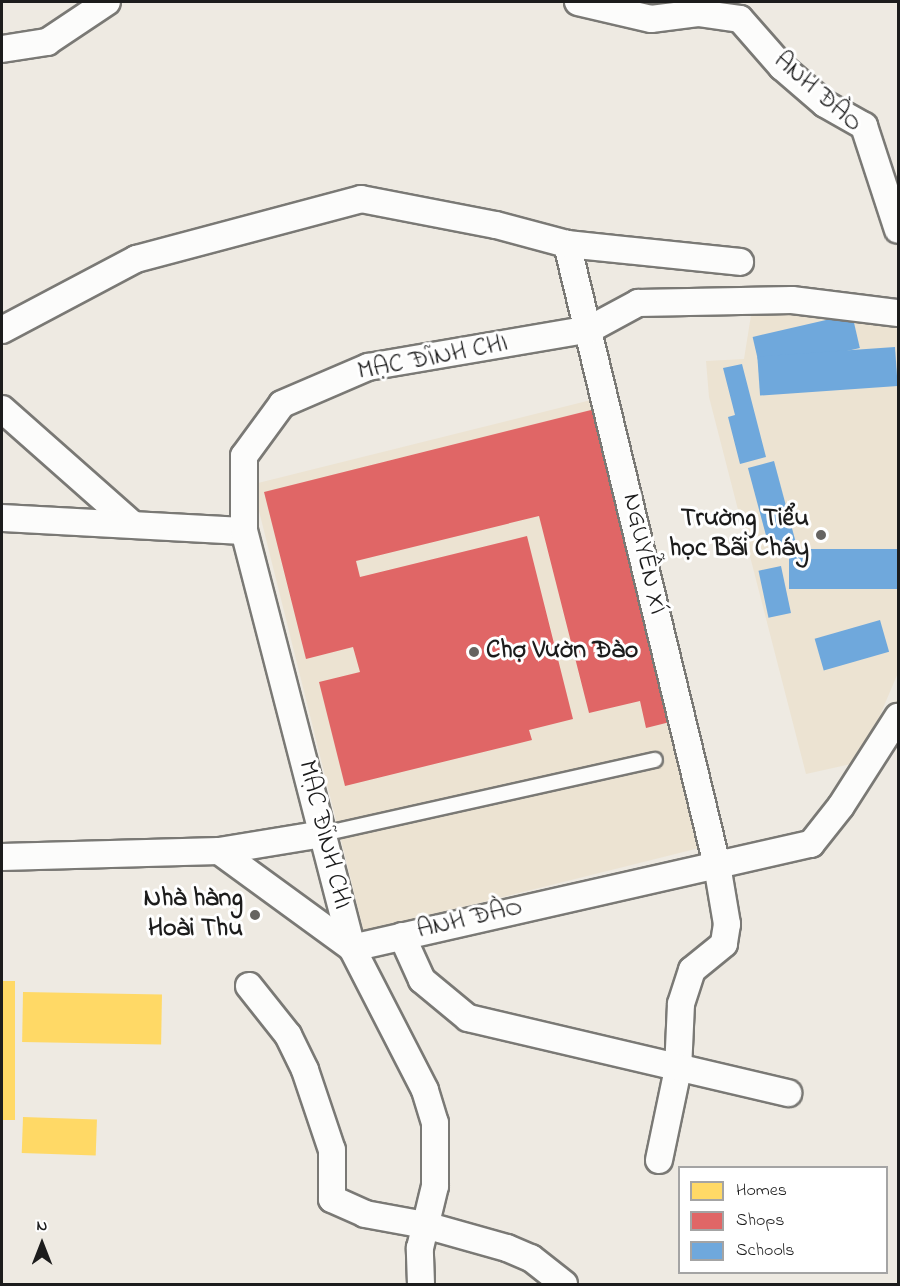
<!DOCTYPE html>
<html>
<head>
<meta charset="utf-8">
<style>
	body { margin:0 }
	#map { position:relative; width:900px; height:1286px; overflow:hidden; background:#eeeae2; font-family:"Indie Flower",sans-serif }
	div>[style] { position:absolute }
	.built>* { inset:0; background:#ece3d2; transform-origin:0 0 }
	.homes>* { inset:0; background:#ffd966; transform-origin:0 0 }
	.shops>* { inset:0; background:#e06666 }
	.schools>* { inset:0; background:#6fa8dc; transform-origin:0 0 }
	.roads { filter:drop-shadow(2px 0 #7a7975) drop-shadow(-2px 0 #7a7975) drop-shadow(0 2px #7a7975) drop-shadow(0 -2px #7a7975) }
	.service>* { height:14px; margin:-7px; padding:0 7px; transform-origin:7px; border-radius:7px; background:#fcfcfb }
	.minor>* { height:26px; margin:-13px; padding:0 13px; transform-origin:13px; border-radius:13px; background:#fcfcfb }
	.dots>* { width:16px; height:16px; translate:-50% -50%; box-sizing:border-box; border:3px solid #fff; border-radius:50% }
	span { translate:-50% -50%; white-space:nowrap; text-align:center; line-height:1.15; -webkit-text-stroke:6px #fff; paint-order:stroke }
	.street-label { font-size:26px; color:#1c1c1c }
	.poi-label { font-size:26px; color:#1c1c1c; font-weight:700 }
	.right { translate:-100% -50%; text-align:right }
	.left { translate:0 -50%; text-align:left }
	.frame { position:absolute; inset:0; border:3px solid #1c1c1c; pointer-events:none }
	.legend { position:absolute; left:678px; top:1166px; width:210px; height:108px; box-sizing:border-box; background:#fff; border:2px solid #a4a4a4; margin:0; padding:8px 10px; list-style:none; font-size:18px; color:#1c1c1c }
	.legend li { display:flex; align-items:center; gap:12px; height:30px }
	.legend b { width:30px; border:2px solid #a4a4a4 }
	.north { position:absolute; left:12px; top:1214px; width:60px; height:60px; -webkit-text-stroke:4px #fff; paint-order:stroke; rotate:0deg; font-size:16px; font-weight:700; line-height:24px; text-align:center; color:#1c1c1c }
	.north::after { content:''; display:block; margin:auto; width:21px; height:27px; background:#1c1c1c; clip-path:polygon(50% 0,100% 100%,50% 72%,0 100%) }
</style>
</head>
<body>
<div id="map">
	<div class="built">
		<i style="clip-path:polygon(752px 309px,898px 320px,898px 673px,860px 762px,806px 774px,709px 397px,706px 361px,744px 359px)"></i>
		<i style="left:591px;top:400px;width:461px;height:349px;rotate:76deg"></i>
	</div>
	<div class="homes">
		<i style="left:2px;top:981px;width:13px;height:139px"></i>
		<i style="left:23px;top:992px;width:139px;height:50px;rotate:1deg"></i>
		<i style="left:23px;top:1117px;width:74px;height:36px;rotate:2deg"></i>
	</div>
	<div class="shops">
		<i style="clip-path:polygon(595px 409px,674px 721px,646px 728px,640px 701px,589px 713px,539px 516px,356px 561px,360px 577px,527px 536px,573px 719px,529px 730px,532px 740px,345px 786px,319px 682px,360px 672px,353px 647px,306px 659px,264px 492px)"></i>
	</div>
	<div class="schools">
		<i style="left:852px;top:314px;width:35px;height:102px;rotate:77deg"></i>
		<i style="left:895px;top:347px;width:39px;height:138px;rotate:86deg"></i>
		<i style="clip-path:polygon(742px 364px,766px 457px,740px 464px,728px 417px,735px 415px,723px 368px)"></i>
		<i style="left:774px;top:461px;width:82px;height:27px;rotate:75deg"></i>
		<i style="left:898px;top:549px;width:40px;height:109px;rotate:90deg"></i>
		<i style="left:781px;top:566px;width:48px;height:23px;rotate:78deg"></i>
		<i style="left:880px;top:620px;width:33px;height:68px;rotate:74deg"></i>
	</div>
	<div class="roads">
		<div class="service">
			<i style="left:323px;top:834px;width:340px;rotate:-12.6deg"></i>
		</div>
		<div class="minor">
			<i style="left:578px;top:2px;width:75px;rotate:13.1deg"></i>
			<i style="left:651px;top:19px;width:47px;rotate:-7.3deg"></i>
			<i style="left:698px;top:13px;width:42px;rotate:8.1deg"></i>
			<i style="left:740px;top:19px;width:64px;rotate:48.8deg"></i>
			<i style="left:782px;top:67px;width:57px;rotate:40.7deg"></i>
			<i style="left:825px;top:104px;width:45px;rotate:29.4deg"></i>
			<i style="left:864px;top:126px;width:109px;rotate:71.9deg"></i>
			<i style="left:2px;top:49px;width:46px;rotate:-8.8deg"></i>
			<i style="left:47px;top:42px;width:72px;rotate:-33.7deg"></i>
			<i style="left:567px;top:244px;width:639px;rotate:76.42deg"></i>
			<i style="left:717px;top:865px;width:60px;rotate:80.4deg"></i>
			<i style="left:727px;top:924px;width:20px;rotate:99deg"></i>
			<i style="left:724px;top:944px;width:41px;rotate:140.9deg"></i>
			<i style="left:692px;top:970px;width:36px;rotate:108deg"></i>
			<i style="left:681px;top:1004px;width:65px;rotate:92.6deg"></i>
			<i style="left:678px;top:1069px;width:93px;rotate:101.8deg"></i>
			<i style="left:2px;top:330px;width:152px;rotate:-27.9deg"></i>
			<i style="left:136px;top:259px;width:233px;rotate:-14.9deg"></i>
			<i style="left:361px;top:199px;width:137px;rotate:10.9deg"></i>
			<i style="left:496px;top:225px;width:73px;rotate:15deg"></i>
			<i style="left:567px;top:244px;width:174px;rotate:5.9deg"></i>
			<i style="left:2px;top:409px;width:174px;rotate:41.5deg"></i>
			<i style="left:2px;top:518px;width:242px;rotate:3.1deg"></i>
			<i style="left:219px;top:851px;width:165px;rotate:36.1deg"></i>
			<i style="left:352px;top:948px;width:471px;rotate:-12.8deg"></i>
			<i style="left:811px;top:844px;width:48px;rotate:-51.7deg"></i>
			<i style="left:841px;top:806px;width:106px;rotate:-57.4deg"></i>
			<i style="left:2px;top:857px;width:217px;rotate:-1.6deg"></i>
			<i style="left:219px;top:851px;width:105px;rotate:-9.3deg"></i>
			<i style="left:402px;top:936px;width:48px;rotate:65.6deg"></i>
			<i style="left:422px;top:980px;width:60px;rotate:39.6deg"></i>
			<i style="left:468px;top:1018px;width:329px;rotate:13.2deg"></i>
			<i style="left:249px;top:986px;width:63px;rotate:51.5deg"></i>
			<i style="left:288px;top:1035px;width:39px;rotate:64deg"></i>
			<i style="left:305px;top:1070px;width:84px;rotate:71.4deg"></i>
			<i style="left:332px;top:1150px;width:49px;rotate:90deg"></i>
			<i style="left:332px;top:1199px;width:36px;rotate:24deg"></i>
			<i style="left:365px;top:1214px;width:61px;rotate:10.4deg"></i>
			<i style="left:425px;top:1225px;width:85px;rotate:15.7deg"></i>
			<i style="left:507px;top:1248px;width:26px;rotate:23deg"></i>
			<i style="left:531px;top:1258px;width:42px;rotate:38.2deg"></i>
			<i style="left:421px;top:1284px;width:36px;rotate:-92deg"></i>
			<i style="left:420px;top:1248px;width:64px;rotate:-76.4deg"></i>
			<i style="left:435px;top:1186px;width:63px;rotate:-90deg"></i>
			<i style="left:435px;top:1123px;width:34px;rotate:-107deg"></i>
			<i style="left:425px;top:1090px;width:160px;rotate:-117.2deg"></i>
			<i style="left:352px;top:948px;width:431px;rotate:-104.5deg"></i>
			<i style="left:244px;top:531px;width:75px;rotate:-90deg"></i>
			<i style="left:244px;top:456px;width:64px;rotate:-53.8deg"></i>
			<i style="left:282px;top:404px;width:94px;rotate:-23.3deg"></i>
			<i style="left:368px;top:367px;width:225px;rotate:-9.7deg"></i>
			<i style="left:590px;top:329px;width:55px;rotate:-28.4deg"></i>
			<i style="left:638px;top:303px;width:154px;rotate:-1.1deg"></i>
			<i style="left:792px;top:300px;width:107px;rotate:7deg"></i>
		</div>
	</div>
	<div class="dots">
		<i style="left:821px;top:535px;background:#666461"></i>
		<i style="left:474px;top:652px;background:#666461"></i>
		<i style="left:255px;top:915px;background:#666461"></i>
	</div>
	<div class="street-label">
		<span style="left:817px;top:93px;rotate:41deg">ANH ĐÀO</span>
		<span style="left:433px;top:359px;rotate:-11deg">MẠC ĐĨNH CHI</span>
		<span style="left:643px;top:554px;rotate:77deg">NGUYỄN XÍ</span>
		<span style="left:323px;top:835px;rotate:76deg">MẠC ĐĨNH CHI</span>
		<span style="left:470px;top:920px;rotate:-13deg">ANH ĐÀO</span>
	</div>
	<div class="poi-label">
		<span class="right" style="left:809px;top:535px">Trường Tiểu<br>học Bãi Cháy</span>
		<span class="left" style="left:486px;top:652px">Chợ Vườn Đào</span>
		<span class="right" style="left:243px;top:915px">Nhà hàng<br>Hoài Thu</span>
	</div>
	<div class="frame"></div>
	<ul class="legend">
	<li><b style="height:16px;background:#ffd966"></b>Homes</li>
	<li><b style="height:16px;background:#e06666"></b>Shops</li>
	<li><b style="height:16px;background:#6fa8dc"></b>Schools</li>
	</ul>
	<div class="north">N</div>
</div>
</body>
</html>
